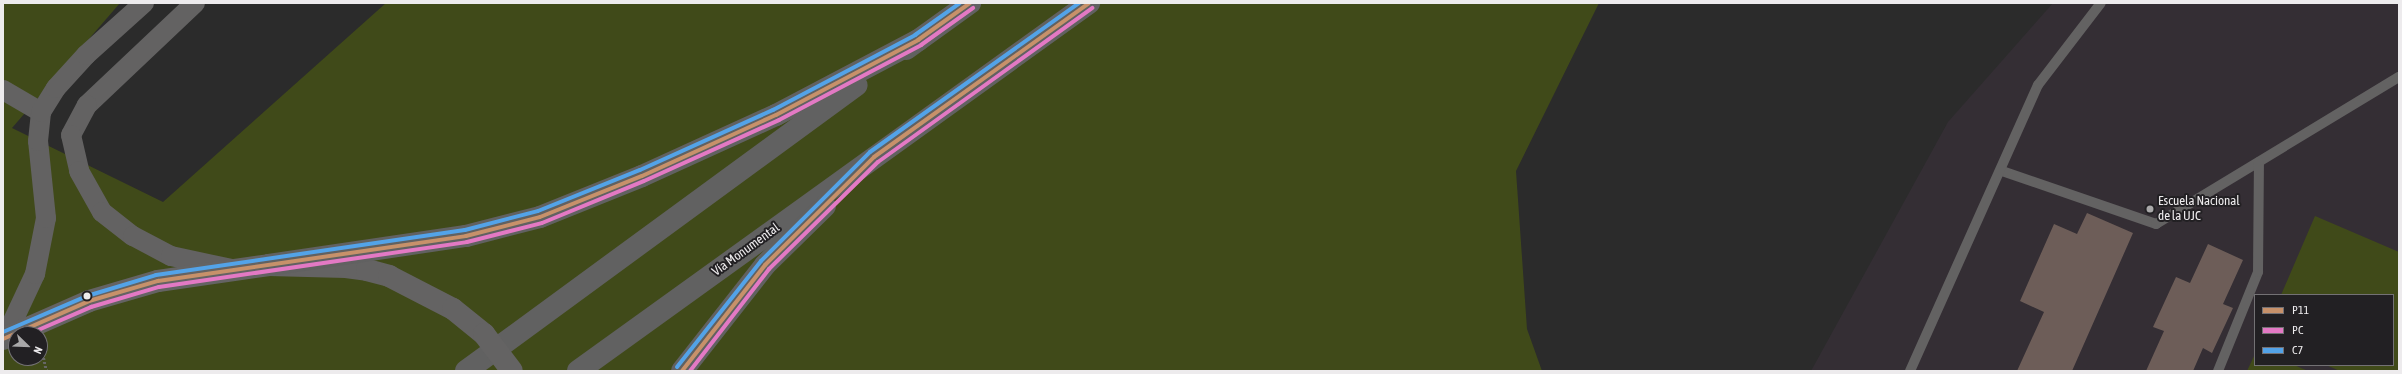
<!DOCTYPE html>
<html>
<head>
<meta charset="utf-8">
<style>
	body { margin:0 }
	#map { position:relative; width:2402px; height:374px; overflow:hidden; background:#2b2b2b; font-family:"Asap Condensed",sans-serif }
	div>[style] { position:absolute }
	.built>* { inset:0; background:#342e34 }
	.green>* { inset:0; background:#404a19 }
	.building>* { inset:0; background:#6d5d58 }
	.path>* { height:2.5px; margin-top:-1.25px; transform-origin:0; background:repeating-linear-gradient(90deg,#676767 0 2px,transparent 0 4px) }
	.lane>* { height:10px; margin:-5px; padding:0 5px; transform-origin:5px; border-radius:5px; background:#636262 }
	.street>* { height:20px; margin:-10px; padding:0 10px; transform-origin:10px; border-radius:10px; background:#636262 }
	.primary>* { height:22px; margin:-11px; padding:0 11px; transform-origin:11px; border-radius:11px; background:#646363 }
	.highway>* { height:22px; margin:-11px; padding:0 11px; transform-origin:11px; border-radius:11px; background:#616161 }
	.primary-bridge>* { height:22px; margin:-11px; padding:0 11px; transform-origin:11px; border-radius:11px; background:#646363 }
	.bus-1>* { height:4px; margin:-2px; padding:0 2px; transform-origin:2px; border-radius:2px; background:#c7916a }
	.bus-2>* { height:4px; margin:-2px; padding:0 2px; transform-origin:2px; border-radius:2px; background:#e379c4 }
	.bus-3>* { height:4px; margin:-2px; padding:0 2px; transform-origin:2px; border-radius:2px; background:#53a3e8 }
	.dots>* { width:11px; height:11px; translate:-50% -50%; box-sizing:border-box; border:2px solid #222023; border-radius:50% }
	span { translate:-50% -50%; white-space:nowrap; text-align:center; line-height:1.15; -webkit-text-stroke:4px #222023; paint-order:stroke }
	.poi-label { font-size:13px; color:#edebed }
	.left { translate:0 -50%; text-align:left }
	.street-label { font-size:13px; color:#edebed }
	.frame { position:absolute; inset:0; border:4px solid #edebed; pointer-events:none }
	.legend { position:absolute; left:2254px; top:294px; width:140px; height:72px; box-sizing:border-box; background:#222023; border:1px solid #737174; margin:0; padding:5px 7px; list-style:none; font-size:12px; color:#edebed }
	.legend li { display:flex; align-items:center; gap:8px; height:20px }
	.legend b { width:20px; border:1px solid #737174 }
	.north { position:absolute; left:8px; top:326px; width:40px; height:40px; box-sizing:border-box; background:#222023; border:1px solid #737174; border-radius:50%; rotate:113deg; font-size:11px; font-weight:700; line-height:16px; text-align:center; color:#edebed }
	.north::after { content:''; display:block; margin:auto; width:14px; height:18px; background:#a9a8a9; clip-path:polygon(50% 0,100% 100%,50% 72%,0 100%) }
</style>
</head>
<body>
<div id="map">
	<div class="built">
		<i style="clip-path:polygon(evenodd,2053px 3px,2399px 3px,2399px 371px,1811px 371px,1948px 122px,2053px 3px,2255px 295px,2393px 295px,2393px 365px,2255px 365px,2255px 295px)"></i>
	</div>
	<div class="green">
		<i style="clip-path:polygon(evenodd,3px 3px,120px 3px,12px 128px,163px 202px,386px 3px,1599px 3px,1516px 171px,1527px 329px,1542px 371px,3px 371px,3px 3px,16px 334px,40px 334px,40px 358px,16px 358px,16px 334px)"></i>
		<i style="clip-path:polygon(2315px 216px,2399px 252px,2399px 371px,2340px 371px,2326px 365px,2393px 365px,2393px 295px,2281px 295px)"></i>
		<i style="clip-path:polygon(2255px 354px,2255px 365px,2294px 365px,2308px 371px,2247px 371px)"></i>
	</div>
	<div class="building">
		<i style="clip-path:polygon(2087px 213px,2133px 233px,2072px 371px,2017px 371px,2044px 312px,2020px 301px,2054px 224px,2077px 234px)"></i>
		<i style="clip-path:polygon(2208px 244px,2243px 260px,2223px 304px,2233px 308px,2212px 353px,2203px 348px,2193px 371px,2146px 371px,2164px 331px,2153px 327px,2176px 277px,2190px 283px)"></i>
	</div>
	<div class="path">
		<i style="left:41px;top:346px;width:26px;rotate:77deg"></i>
	</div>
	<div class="lane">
		<i style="left:2002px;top:171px;width:163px;rotate:19deg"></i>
		<i style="left:2156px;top:224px;width:284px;rotate:-31.2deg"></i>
		<i style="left:1910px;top:371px;width:313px;rotate:-65.9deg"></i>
		<i style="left:2038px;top:85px;width:103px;rotate:-52.5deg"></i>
		<i style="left:2218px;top:371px;width:107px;rotate:-68deg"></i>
		<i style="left:2258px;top:272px;width:110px;rotate:-89.5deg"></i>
	</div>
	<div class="street">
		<i style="left:195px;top:3px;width:149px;rotate:136.6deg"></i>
		<i style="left:87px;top:105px;width:34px;rotate:118deg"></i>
		<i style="left:71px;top:135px;width:37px;rotate:77deg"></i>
		<i style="left:79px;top:171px;width:47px;rotate:60.7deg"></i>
		<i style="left:102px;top:212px;width:39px;rotate:38deg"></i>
		<i style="left:133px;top:236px;width:43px;rotate:27.8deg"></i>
		<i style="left:171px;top:256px;width:61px;rotate:12.2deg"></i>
		<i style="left:3px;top:90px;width:44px;rotate:30.1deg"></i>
		<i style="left:5px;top:338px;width:71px;rotate:-64.9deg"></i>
		<i style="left:35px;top:274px;width:57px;rotate:-78.9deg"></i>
		<i style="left:46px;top:218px;width:77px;rotate:-95.9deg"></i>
		<i style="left:38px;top:141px;width:29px;rotate:-84deg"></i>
		<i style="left:41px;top:112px;width:28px;rotate:-58deg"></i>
		<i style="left:56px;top:88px;width:45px;rotate:-47.7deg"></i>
		<i style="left:86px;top:55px;width:78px;rotate:-41.9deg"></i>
	</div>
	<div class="primary">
		<i style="left:3px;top:339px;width:94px;rotate:-23.8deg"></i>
		<i style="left:89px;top:301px;width:72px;rotate:-16.2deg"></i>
		<i style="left:158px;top:281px;width:112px;rotate:-8.2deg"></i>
		<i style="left:269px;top:265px;width:77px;rotate:1.5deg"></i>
		<i style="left:346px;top:267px;width:21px;rotate:8deg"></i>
		<i style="left:367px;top:270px;width:23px;rotate:15deg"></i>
		<i style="left:389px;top:276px;width:72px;rotate:27.3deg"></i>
	</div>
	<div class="highway">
		<i style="left:906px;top:49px;width:79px;rotate:-35.7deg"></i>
		<i style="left:269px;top:265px;width:199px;rotate:-8.4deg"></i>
		<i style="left:466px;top:236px;width:76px;rotate:-14.4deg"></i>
		<i style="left:540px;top:217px;width:110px;rotate:-21.9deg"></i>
		<i style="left:642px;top:176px;width:147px;rotate:-24.5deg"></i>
		<i style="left:776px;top:115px;width:161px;rotate:-27.8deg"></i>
		<i style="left:466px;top:371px;width:484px;rotate:-36.2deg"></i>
		<i style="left:578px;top:371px;width:630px;rotate:-35.76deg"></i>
		<i style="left:682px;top:371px;width:135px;rotate:-51.9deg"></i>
		<i style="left:765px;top:265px;width:84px;rotate:-44.5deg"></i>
	</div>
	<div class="primary-bridge">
		<i style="left:453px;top:309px;width:40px;rotate:39deg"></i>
		<i style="left:484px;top:334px;width:46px;rotate:52.9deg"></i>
	</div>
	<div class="bus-1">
		<i style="left:3px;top:339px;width:94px;rotate:-23.8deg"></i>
		<i style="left:89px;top:301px;width:72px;rotate:-16.2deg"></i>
		<i style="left:158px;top:281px;width:311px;rotate:-8.3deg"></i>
		<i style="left:466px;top:236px;width:76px;rotate:-14.4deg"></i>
		<i style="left:540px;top:217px;width:110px;rotate:-21.9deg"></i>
		<i style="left:642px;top:176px;width:147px;rotate:-24.5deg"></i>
		<i style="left:776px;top:115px;width:161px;rotate:-27.8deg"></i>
		<i style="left:918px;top:40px;width:64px;rotate:-35.4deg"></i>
		<i style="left:682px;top:371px;width:135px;rotate:-51.9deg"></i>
		<i style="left:765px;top:265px;width:153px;rotate:-44.7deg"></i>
		<i style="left:874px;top:157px;width:264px;rotate:-35.6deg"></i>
	</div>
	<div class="bus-2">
		<i style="left:29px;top:334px;width:68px;rotate:-23.5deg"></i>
		<i style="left:91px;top:307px;width:71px;rotate:-16.4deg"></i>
		<i style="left:159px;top:287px;width:311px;rotate:-8.3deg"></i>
		<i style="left:467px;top:242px;width:77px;rotate:-14.2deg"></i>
		<i style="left:542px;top:223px;width:110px;rotate:-22.4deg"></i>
		<i style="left:644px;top:181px;width:148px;rotate:-24.3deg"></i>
		<i style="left:779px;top:120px;width:161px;rotate:-27.8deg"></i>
		<i style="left:921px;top:45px;width:64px;rotate:-35.4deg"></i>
		<i style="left:690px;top:371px;width:129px;rotate:-52.2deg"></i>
		<i style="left:769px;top:269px;width:153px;rotate:-44.5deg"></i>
		<i style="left:878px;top:162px;width:264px;rotate:-35.7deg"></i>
	</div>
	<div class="bus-3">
		<i style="left:3px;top:332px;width:91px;rotate:-23.2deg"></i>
		<i style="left:87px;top:296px;width:72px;rotate:-16.9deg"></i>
		<i style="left:156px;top:275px;width:312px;rotate:-8.3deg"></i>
		<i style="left:465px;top:230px;width:75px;rotate:-14.6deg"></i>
		<i style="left:538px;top:211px;width:110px;rotate:-21.9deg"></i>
		<i style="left:640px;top:170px;width:146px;rotate:-24.3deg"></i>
		<i style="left:773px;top:110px;width:161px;rotate:-27.8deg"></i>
		<i style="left:915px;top:35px;width:55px;rotate:-35.4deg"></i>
		<i style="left:677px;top:367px;width:135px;rotate:-51.6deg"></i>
		<i style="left:761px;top:261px;width:154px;rotate:-45deg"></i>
		<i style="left:870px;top:152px;width:257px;rotate:-35.5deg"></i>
	</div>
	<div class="dots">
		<i style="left:2150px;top:209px;background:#a9a8a9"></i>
		<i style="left:87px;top:296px;background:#edebed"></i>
	</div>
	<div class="poi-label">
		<span class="left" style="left:2158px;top:209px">Escuela Nacional<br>de la UJC</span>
	</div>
	<div class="street-label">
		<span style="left:746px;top:250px;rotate:-36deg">Vía Monumental</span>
	</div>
	<div class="frame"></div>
	<ul class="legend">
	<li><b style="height:5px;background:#c7916a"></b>P11</li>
	<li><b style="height:5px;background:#e379c4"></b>PC</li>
	<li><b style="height:5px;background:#53a3e8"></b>C7</li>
	</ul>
	<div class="north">N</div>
</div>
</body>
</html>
